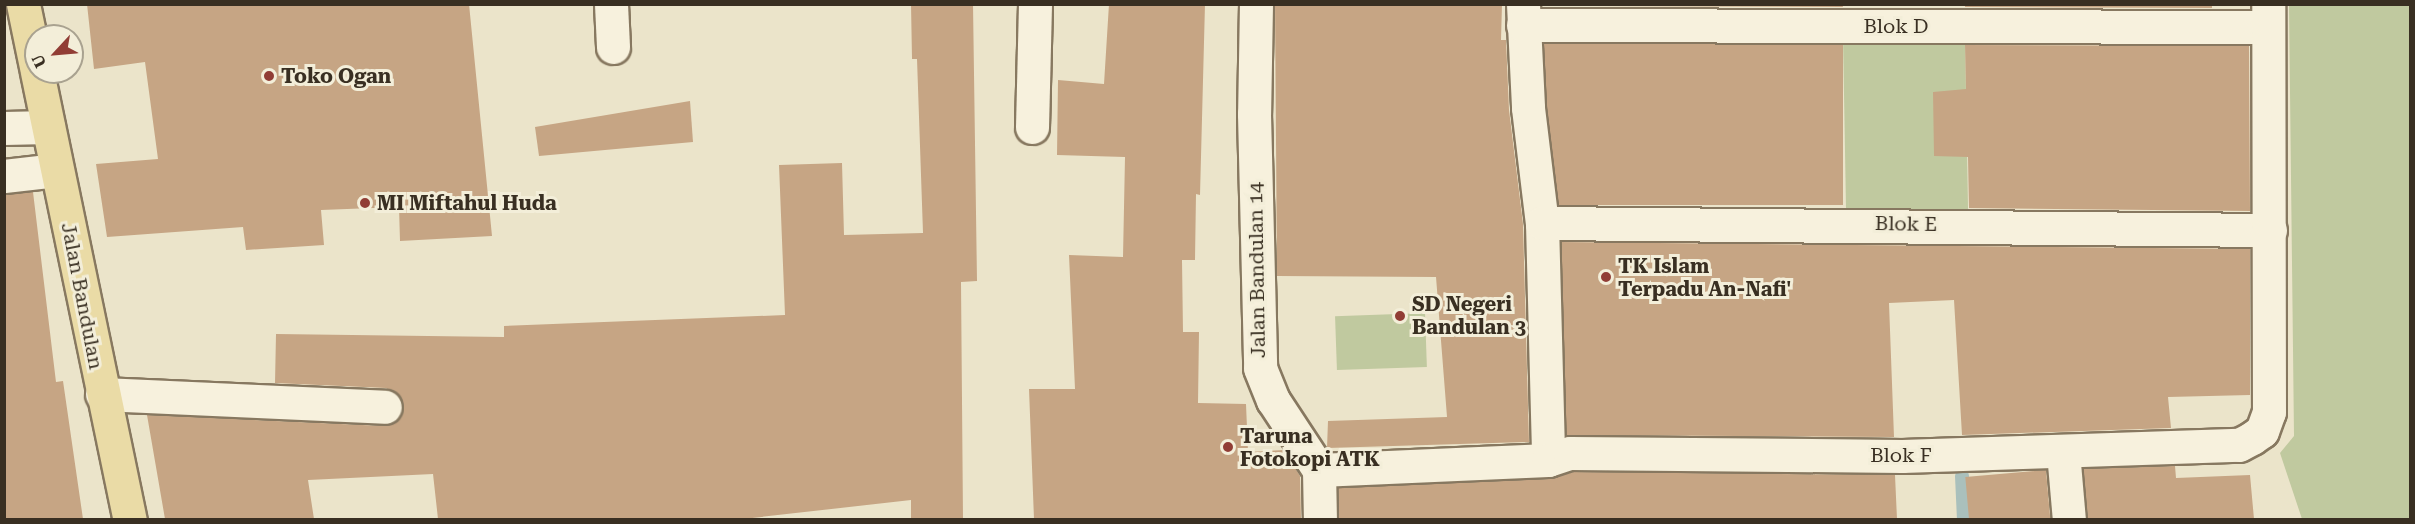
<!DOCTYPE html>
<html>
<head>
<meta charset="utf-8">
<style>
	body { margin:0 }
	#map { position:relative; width:2415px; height:524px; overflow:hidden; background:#ebe4ca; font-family:"Roboto Serif",serif }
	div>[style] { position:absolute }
	.green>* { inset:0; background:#c0c99f; transform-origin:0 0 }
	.stream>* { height:14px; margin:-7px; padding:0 7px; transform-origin:7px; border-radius:7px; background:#aac0bc }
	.building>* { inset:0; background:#c6a584; transform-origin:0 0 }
	.roads { filter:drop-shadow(2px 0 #877860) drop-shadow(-2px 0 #877860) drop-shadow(0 2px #877860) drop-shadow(0 -2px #877860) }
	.minor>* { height:33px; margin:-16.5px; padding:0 16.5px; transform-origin:16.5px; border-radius:16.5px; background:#f7f1dd }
	.major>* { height:33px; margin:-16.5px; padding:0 16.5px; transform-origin:16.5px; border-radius:16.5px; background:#eadba6 }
	.dots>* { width:16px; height:16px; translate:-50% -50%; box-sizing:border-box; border:3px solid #f3eed9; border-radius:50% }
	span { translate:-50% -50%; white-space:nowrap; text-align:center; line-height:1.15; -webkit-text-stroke:6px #f3eed9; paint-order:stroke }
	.street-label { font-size:20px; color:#392f22 }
	.poi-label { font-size:20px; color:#392f22; font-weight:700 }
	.left { translate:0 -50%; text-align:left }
	.frame { position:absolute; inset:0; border:6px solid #392f22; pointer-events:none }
	.north { position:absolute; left:24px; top:24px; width:60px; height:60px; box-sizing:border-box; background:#f3eed9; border:2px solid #a9a290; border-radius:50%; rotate:244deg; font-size:16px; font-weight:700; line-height:24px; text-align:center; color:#392f22 }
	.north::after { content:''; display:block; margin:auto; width:21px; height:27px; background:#913d35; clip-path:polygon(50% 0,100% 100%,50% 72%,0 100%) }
</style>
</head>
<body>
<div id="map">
	<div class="green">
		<i style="clip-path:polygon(2289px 5px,2410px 5px,2410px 519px,2302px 519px,2280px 453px,2294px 436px)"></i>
		<i style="left:1965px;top:35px;width:174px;height:122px;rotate:89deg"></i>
		<i style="left:1425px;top:313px;width:54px;height:90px;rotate:88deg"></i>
	</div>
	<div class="stream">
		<i style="left:1962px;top:476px;width:44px;rotate:87.4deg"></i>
	</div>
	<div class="building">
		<i style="clip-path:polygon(87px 4px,469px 4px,492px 236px,400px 241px,399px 207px,321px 210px,324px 245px,246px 250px,243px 227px,107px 237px,96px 164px,158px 159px,145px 62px,94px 69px)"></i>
		<i style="clip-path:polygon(911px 4px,973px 4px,977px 281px,961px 282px,963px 519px,911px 519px,911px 500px,743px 519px,438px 519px,433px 474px,308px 480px,314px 519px,165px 519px,147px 415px,384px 426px,401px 417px,402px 399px,386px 388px,275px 383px,276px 334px,504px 337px,504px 326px,785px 315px,779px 165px,842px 163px,844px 235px,923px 233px,917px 59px,912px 59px)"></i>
		<i style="clip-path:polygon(1109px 4px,1205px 4px,1200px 195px,1196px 194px,1195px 260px,1182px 260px,1183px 332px,1199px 332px,1198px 403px,1246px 404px,1248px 452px,1284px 450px,1300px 476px,1301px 519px,1034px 519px,1029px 389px,1075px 389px,1069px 255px,1123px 257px,1125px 157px,1057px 155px,1058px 80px,1104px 84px)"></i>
		<i style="clip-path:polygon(1275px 4px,1502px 4px,1501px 40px,1506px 40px,1509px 110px,1523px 224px,1529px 442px,1327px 448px,1328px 421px,1447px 417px,1436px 277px,1277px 276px)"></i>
		<i style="clip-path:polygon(1582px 4px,1842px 4px,1843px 7px,1582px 6px)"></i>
		<i style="clip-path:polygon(1965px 4px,2212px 4px,2212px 8px,1965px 7px)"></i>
		<i style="left:1544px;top:44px;width:299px;height:161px"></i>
		<i style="clip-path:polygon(1965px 45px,2249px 46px,2250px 211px,1969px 208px,1968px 157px,1934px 156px,1933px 92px,1966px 89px)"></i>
		<i style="clip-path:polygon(690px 101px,693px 142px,539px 156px,535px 127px)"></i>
		<i style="clip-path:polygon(33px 192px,56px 382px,63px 381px,83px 519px,4px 519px,4px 194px)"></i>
		<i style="clip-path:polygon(1561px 242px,2250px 249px,2250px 395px,2168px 397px,2171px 428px,1962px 435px,1954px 300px,1889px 303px,1894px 437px,1566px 435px)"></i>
		<i style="clip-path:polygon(2175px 466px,2176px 478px,2250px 475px,2254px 519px,2088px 519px,2083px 469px)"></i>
		<i style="left:2046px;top:470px;width:49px;height:81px;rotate:85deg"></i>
		<i style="clip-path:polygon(1573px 472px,1895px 475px,1897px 519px,1339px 519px,1338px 488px,1549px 479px)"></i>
	</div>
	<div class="roads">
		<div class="minor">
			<i style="left:611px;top:4px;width:43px;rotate:87.3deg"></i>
			<i style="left:1256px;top:4px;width:110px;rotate:91deg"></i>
			<i style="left:1254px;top:114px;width:254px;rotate:88.6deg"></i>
			<i style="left:1260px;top:368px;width:35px;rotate:68deg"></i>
			<i style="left:1273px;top:400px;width:84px;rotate:56.7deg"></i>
			<i style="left:1319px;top:470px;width:50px;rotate:88.9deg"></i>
			<i style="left:1523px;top:4px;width:104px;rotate:87.2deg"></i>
			<i style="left:1528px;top:108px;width:116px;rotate:83.1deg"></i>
			<i style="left:1542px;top:223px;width:237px;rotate:88.5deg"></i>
			<i style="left:1523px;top:25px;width:745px;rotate:0.15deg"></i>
			<i style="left:1032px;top:127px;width:123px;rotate:-88.6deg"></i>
			<i style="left:4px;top:128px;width:44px;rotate:-1.3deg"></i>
			<i style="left:4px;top:176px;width:53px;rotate:-6.5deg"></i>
			<i style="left:1542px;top:223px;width:728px;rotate:0.55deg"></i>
			<i style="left:102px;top:394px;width:283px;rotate:2.6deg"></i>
			<i style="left:2063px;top:452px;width:68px;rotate:85deg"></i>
			<i style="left:1319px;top:470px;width:229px;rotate:-2.5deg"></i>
			<i style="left:1548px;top:460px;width:23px;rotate:-18deg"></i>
			<i style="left:1570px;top:453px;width:332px;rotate:0.5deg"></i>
			<i style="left:1902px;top:456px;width:337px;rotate:-1.9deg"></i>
			<i style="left:2239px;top:445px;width:15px;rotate:-28deg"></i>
			<i style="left:2252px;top:438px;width:12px;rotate:-35deg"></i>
			<i style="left:2262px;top:431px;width:20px;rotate:-70deg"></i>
			<i style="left:2269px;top:412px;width:408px;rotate:-90.1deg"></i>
		</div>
		<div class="major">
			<i style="left:23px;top:4px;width:64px;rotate:78.3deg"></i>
			<i style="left:37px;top:72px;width:458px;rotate:78.3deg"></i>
		</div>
	</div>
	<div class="dots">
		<i style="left:269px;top:76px;background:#913d35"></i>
		<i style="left:365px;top:203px;background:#913d35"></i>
		<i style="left:1606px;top:277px;background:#913d35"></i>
		<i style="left:1400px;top:316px;background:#913d35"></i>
		<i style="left:1228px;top:447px;background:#913d35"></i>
	</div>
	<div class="street-label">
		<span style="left:1896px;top:26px">Blok D</span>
		<span style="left:1906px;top:224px;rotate:1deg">Blok E</span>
		<span style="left:1257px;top:270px;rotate:-91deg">Jalan Bandulan 14</span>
		<span style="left:82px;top:296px;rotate:79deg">Jalan Bandulan</span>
		<span style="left:1901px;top:455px">Blok F</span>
	</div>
	<div class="poi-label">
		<span class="left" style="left:281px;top:76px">Toko Ogan</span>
		<span class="left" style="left:377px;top:203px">MI Miftahul Huda</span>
		<span class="left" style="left:1618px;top:278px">TK Islam<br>Terpadu An-Nafi'</span>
		<span class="left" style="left:1412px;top:316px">SD Negeri<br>Bandulan 3</span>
		<span class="left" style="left:1240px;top:448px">Taruna<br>Fotokopi ATK</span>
	</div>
	<div class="frame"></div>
	<div class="north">U</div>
</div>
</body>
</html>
